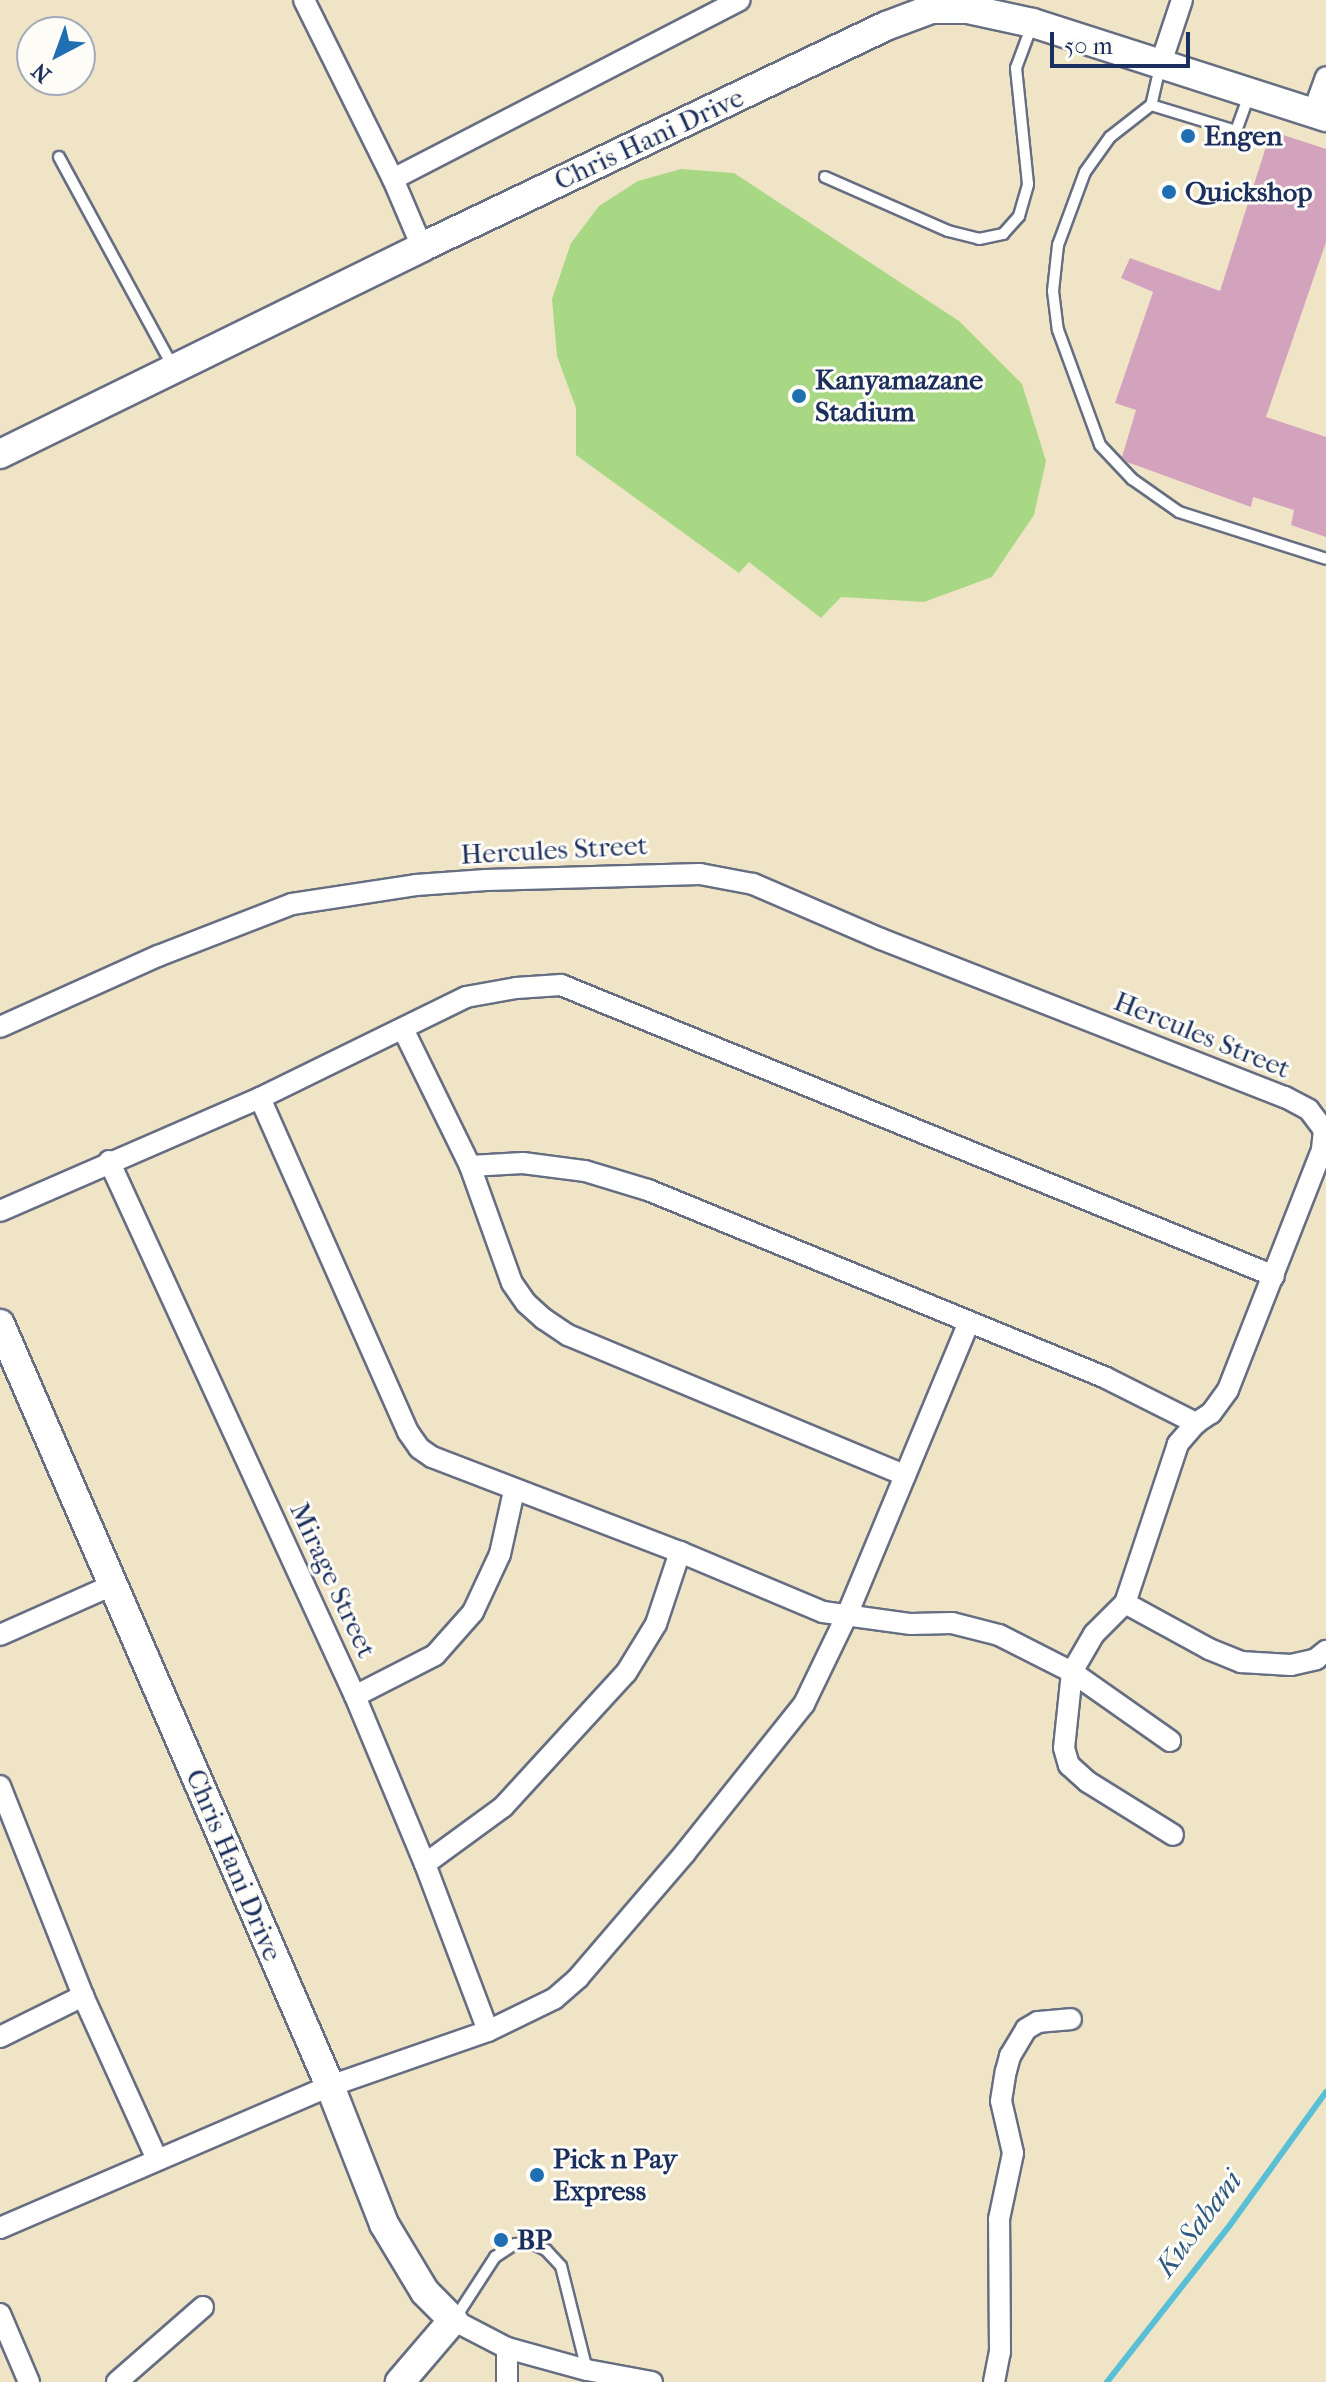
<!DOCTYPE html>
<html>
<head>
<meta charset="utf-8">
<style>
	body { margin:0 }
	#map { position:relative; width:1326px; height:2382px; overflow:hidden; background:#f0e4c6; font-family:"IM FELL French Canon",serif }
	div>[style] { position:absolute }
	.green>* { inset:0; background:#a9d885 }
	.stream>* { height:6px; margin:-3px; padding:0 3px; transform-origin:3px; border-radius:3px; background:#59bfd6 }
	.building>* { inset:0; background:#d3a3be }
	.roads { filter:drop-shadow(2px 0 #666e82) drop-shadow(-2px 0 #666e82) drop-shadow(0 2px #666e82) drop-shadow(0 -2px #666e82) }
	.lane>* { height:10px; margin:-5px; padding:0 5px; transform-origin:5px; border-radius:5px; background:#fff }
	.street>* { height:20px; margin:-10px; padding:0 10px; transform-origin:10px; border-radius:10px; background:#fff }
	.secondary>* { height:28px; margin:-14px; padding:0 14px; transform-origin:14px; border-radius:14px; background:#fff }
	.dots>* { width:22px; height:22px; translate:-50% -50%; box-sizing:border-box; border:4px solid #fdfcf7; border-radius:50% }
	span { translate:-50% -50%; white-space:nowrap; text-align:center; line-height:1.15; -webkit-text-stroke:6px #fdfcf7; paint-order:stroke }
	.poi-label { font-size:28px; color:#1b2f5e; font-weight:700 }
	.left { translate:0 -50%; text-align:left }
	.street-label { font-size:28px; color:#1b2f5e }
	.water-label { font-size:30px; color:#2e5a82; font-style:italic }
	.north { position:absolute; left:16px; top:16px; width:80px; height:80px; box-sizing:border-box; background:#fdfcf7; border:2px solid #a3aaba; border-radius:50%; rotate:221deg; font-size:22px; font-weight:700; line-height:32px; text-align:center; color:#1b2f5e }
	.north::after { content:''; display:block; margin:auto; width:28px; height:36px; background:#1f6fb2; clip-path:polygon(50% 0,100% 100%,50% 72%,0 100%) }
	.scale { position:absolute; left:1050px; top:32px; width:140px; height:36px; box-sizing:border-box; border:4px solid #1b2f5e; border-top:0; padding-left:10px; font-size:24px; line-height:28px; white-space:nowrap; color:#1b2f5e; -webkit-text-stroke:6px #fdfcf7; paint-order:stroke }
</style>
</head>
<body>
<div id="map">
	<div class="green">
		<i style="clip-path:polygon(681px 169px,734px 173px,959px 321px,1022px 384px,1046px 461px,1034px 515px,992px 577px,924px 602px,841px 597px,821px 618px,749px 562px,739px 573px,576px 455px,576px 408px,557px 356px,552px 299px,571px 243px,599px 206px,638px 181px)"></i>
	</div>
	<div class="stream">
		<i style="left:1107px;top:2382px;width:199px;rotate:-51.9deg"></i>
		<i style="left:1230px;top:2225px;width:164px;rotate:-54.2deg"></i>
	</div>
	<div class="building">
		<i style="clip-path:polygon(1271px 131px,1326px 149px,1326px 242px,1266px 417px,1326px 437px,1326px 537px,1291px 525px,1294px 510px,1253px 497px,1251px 507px,1127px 462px,1122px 457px,1136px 410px,1115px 403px,1153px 292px,1121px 278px,1130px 258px,1220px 291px)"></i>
	</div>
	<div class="roads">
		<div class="lane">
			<i style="left:1160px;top:67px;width:39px;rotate:103deg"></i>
			<i style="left:1151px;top:105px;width:52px;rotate:142deg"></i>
			<i style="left:1110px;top:137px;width:43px;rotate:125.5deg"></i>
			<i style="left:1085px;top:172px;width:78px;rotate:110.3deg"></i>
			<i style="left:1058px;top:245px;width:46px;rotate:96.2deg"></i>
			<i style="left:1053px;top:291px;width:39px;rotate:83deg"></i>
			<i style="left:1058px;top:330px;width:122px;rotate:69.9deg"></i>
			<i style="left:1100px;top:445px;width:47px;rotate:46.7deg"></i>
			<i style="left:1132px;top:479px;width:57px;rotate:35.1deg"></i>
			<i style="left:1179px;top:512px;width:154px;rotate:17.7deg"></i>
			<i style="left:1151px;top:105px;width:89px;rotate:17deg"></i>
			<i style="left:1236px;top:131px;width:37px;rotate:-70deg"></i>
			<i style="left:59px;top:157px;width:239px;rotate:61.5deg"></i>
			<i style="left:825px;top:177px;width:134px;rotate:23.7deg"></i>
			<i style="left:948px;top:231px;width:32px;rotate:14deg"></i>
			<i style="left:979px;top:239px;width:25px;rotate:-12deg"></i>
			<i style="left:1003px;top:234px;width:24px;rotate:-48deg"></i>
			<i style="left:1019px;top:216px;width:33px;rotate:-74deg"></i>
			<i style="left:1028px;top:184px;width:117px;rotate:-95.9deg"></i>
			<i style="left:1016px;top:68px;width:46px;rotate:-69.6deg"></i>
			<i style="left:456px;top:2317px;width:72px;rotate:-57deg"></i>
			<i style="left:495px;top:2257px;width:24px;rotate:-33deg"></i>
			<i style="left:515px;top:2244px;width:17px;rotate:-3deg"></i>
			<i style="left:532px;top:2243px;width:16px;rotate:27deg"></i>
			<i style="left:546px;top:2250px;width:22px;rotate:47deg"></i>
			<i style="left:561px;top:2266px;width:107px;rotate:76deg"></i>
		</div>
		<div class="street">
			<i style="left:304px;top:0;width:200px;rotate:63.6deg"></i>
			<i style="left:393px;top:179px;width:74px;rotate:66.9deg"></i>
			<i style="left:1161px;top:63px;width:66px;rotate:-71.6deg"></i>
			<i style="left:1313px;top:113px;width:38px;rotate:-70deg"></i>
			<i style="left:393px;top:179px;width:390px;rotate:-27.3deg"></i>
			<i style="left:0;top:1027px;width:173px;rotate:-24.2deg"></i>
			<i style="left:158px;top:956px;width:144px;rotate:-21.2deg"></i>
			<i style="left:292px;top:904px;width:125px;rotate:-8.7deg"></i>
			<i style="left:416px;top:885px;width:70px;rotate:-4.1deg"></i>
			<i style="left:486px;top:880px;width:214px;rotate:-1.6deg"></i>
			<i style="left:700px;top:874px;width:54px;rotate:10.7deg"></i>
			<i style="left:753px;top:884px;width:139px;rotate:23.3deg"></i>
			<i style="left:881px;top:939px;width:434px;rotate:21.4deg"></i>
			<i style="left:1285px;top:1097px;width:27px;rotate:28deg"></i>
			<i style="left:1309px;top:1110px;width:25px;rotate:53deg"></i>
			<i style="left:1324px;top:1130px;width:20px;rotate:96deg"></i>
			<i style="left:1322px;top:1150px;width:258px;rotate:111.4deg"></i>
			<i style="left:1228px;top:1390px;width:29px;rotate:126deg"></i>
			<i style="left:1211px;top:1413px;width:18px;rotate:146deg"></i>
			<i style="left:1196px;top:1423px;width:28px;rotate:131deg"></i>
			<i style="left:1178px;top:1444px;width:168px;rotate:108.4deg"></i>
			<i style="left:1125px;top:1603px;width:44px;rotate:135deg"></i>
			<i style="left:1094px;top:1634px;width:44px;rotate:120.1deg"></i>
			<i style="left:1072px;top:1672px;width:76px;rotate:96deg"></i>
			<i style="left:1064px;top:1748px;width:18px;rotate:74deg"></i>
			<i style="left:1069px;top:1765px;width:25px;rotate:42deg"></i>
			<i style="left:1088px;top:1782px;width:100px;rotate:31.9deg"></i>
			<i style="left:403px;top:1029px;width:153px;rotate:63.9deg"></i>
			<i style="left:470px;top:1166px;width:124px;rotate:70.3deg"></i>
			<i style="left:512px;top:1283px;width:24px;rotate:55deg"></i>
			<i style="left:526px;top:1303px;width:24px;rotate:42deg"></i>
			<i style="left:544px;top:1319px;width:29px;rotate:34deg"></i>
			<i style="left:568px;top:1335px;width:365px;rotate:22.6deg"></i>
			<i style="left:260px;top:1098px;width:365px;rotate:66.1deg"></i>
			<i style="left:408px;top:1432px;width:19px;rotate:55deg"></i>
			<i style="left:419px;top:1448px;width:16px;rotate:35deg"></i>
			<i style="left:432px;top:1457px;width:266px;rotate:21deg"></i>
			<i style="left:680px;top:1552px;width:155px;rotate:22.8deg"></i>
			<i style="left:823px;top:1612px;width:89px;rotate:7.8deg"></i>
			<i style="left:911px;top:1624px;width:41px;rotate:-1.4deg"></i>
			<i style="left:952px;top:1623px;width:49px;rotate:14.3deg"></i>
			<i style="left:999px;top:1635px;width:82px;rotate:26.9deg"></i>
			<i style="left:1072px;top:1672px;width:120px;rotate:35.1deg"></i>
			<i style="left:109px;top:1161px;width:589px;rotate:65.31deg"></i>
			<i style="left:355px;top:1696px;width:182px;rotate:67.4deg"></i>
			<i style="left:425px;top:1864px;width:178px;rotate:69.3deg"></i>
			<i style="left:470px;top:1166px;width:53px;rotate:-3.2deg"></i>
			<i style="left:523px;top:1163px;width:63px;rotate:7.4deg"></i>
			<i style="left:585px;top:1171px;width:66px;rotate:16.8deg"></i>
			<i style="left:648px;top:1190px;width:495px;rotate:22.3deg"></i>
			<i style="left:1106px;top:1378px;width:101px;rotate:26.6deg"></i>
			<i style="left:0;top:1211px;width:283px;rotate:-23.5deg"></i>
			<i style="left:260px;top:1098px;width:229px;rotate:-26.1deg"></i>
			<i style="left:466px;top:997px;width:51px;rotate:-10.2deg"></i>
			<i style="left:516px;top:988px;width:45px;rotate:-3.8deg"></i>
			<i style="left:561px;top:985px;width:770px;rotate:22.2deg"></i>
			<i style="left:1125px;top:1603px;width:96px;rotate:28.7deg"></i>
			<i style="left:1209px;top:1649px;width:35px;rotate:22deg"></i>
			<i style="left:1241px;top:1662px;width:50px;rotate:3.4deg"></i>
			<i style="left:1291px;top:1665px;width:26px;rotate:-13deg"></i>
			<i style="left:1316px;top:1659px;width:13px;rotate:-39deg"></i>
			<i style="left:0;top:1635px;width:124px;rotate:-23.9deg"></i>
			<i style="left:355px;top:1696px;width:90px;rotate:-27.1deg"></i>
			<i style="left:435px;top:1655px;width:57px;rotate:-48.5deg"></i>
			<i style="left:473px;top:1612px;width:64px;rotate:-65deg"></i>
			<i style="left:500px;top:1554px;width:65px;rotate:-77.5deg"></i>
			<i style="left:0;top:1786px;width:226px;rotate:68.4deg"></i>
			<i style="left:83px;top:1996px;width:179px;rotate:65.6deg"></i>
			<i style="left:425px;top:1864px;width:97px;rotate:-36.2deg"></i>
			<i style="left:503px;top:1807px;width:182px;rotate:-47.5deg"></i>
			<i style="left:626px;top:1673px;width:57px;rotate:-58.5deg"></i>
			<i style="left:656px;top:1624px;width:76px;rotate:-71.6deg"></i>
			<i style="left:0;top:2037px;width:93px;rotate:-26.3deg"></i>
			<i style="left:0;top:2228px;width:359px;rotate:-23.3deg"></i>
			<i style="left:330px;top:2086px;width:167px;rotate:-19.2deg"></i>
			<i style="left:488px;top:2031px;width:73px;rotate:-25.9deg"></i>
			<i style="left:554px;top:1999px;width:32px;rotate:-41deg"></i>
			<i style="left:578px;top:1978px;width:165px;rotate:-49.4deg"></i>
			<i style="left:685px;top:1853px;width:191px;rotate:-51.4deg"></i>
			<i style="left:804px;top:1704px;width:99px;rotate:-64.2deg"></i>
			<i style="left:847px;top:1615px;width:317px;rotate:-67.4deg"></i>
			<i style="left:0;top:2314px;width:74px;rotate:66.9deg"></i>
			<i style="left:453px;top:2320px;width:61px;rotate:27.4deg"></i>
			<i style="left:507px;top:2348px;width:83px;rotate:15.4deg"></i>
			<i style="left:587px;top:2370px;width:66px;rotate:10.5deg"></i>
			<i style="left:117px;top:2382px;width:114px;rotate:-41.1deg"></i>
			<i style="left:507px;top:2382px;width:34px;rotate:-90deg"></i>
			<i style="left:994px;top:2382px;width:31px;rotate:-79deg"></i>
			<i style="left:1000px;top:2352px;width:133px;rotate:-90.4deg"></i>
			<i style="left:999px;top:2219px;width:67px;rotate:-78deg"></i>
			<i style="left:1013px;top:2153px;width:53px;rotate:-103deg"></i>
			<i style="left:1001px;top:2101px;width:30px;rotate:-81deg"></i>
			<i style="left:1006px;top:2071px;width:16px;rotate:-75deg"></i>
			<i style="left:1010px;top:2056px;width:31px;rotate:-59deg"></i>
			<i style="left:1026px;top:2029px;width:14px;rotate:-30deg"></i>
			<i style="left:1038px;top:2022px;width:33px;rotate:-5deg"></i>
		</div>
		<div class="secondary">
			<i style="left:0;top:454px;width:470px;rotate:-26.1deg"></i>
			<i style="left:422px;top:247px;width:514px;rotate:-25.47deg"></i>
			<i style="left:886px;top:26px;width:48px;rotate:-20.7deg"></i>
			<i style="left:931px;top:9px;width:37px"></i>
			<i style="left:968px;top:9px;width:66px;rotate:12.2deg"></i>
			<i style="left:1033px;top:23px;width:308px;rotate:17.8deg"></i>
			<i style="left:0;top:1324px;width:830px;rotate:66.58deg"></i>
			<i style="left:330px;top:2086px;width:148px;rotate:68.6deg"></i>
			<i style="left:384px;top:2224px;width:79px;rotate:58.9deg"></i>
			<i style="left:425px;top:2292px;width:40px;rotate:45deg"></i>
			<i style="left:453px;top:2320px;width:82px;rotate:130.5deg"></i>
		</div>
	</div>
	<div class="dots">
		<i style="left:1188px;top:136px;background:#1f6fb2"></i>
		<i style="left:1169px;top:192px;background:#1f6fb2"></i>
		<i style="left:799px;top:396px;background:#1f6fb2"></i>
		<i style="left:537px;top:2175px;background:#1f6fb2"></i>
		<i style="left:501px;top:2240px;background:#1f6fb2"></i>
	</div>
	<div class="poi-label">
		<span class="left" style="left:1204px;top:136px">Engen</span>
		<span class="left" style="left:1185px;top:192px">Quickshop</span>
		<span class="left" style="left:815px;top:396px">Kanyamazane<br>Stadium</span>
		<span class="left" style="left:553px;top:2175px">Pick n Pay<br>Express</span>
		<span class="left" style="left:517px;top:2240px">BP</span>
	</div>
	<div class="street-label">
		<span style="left:649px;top:139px;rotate:-25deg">Chris Hani Drive</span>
		<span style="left:554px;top:850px;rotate:-3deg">Hercules Street</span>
		<span style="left:1202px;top:1035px;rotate:22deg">Hercules Street</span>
		<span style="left:333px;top:1580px;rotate:65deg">Mirage Street</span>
		<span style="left:234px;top:1865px;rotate:67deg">Chris Hani Drive</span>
	</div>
	<div class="water-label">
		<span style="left:1199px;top:2224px;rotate:-53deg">KuSabani</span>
	</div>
	<div class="north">N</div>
	<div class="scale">50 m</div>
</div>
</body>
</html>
